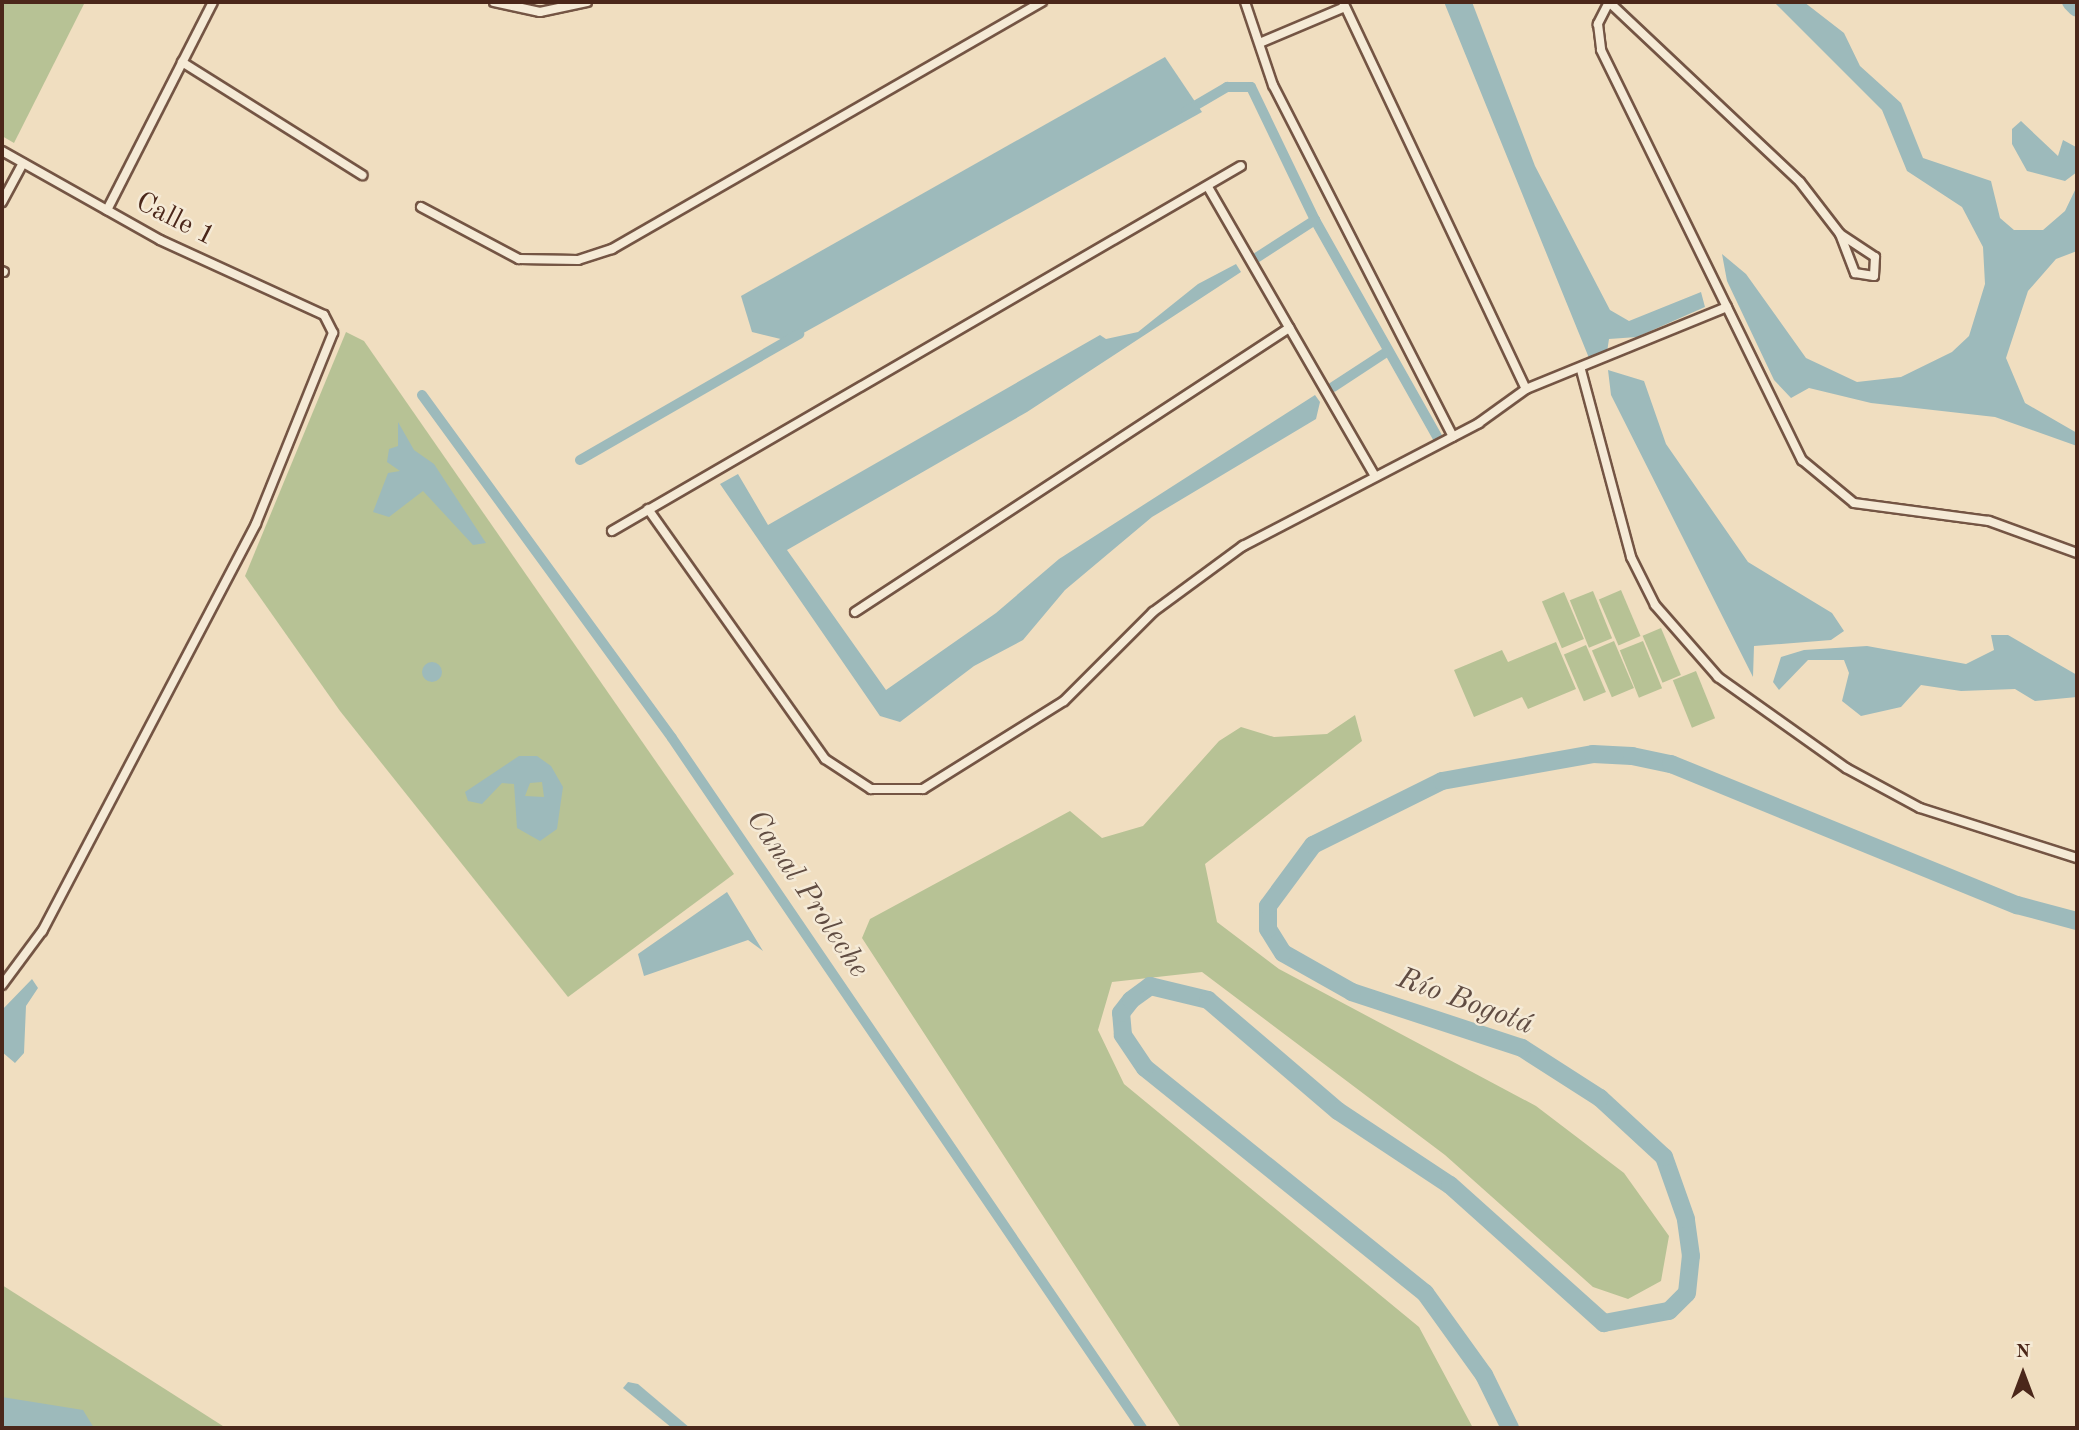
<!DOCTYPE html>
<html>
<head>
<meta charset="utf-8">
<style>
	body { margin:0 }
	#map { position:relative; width:2079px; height:1430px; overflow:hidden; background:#f0dec0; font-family:"Old Standard TT",serif }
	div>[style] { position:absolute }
	.green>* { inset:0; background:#b7c295; transform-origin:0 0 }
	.water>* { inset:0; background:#9dbabb }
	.round { border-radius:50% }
	.canal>* { height:10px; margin:-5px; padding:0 5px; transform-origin:5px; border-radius:5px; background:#9dbabb }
	.river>* { height:18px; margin:-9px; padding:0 9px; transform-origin:9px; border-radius:9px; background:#9dbabb }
	.roads { filter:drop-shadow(2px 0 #745544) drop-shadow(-2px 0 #745544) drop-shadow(0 2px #745544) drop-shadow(0 -2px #745544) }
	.minor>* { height:8px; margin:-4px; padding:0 4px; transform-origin:4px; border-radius:4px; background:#f5ead6 }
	span { translate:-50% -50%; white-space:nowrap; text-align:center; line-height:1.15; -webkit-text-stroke:5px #f5ead6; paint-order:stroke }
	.street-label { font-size:28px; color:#4b271a }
	.water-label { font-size:30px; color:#604c42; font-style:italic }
	.frame { position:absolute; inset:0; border:4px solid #4b271a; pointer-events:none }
	.north { position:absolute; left:1988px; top:1339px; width:70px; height:70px; -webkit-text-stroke:5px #f5ead6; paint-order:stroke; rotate:0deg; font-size:19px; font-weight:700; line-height:28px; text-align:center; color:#4b271a }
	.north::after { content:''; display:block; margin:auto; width:24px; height:32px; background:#4b271a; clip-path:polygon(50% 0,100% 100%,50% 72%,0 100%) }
</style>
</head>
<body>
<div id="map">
	<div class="green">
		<i style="clip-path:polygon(2px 2px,85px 2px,14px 143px,2px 136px)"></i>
		<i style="clip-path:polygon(346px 332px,364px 341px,734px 874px,568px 997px,340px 711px,245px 576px)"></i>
		<i style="left:1621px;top:590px;width:50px;height:24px;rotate:67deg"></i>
		<i style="left:1593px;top:591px;width:51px;height:25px;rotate:68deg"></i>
		<i style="left:1564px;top:592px;width:51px;height:24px;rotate:67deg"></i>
		<i style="left:1661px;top:628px;width:51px;height:20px;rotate:67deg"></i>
		<i style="left:1614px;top:641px;width:51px;height:24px;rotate:67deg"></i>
		<i style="left:1643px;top:641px;width:51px;height:25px;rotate:68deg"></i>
		<i style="clip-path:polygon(1556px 642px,1576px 689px,1528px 709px,1522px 697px,1474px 717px,1454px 670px,1502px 650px,1508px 662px)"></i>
		<i style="left:1586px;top:645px;width:51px;height:24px;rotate:67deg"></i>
		<i style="left:1696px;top:671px;width:51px;height:25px;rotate:68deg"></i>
		<i style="clip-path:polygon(1355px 715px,1362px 741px,1205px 864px,1217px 922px,1279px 969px,1536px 1106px,1624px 1173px,1669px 1236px,1661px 1281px,1628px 1299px,1593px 1287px,1445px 1155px,1202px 972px,1112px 982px,1098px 1030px,1124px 1084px,1419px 1327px,1473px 1428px,1181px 1428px,862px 938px,870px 919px,1070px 811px,1102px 838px,1143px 826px,1219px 741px,1241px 727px,1274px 737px,1327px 734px)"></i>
		<i style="clip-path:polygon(2px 1285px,226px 1428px,2px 1428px)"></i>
	</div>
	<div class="water">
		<i style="clip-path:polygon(1444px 2px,1472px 2px,1535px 166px,1610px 310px,1629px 321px,1701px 292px,1705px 307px,1637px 337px,1609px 339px,1607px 352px,1589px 358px)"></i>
		<i style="clip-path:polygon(1774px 2px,1804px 2px,1844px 33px,1860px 66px,1901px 103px,1923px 158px,1991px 181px,2000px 218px,2014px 230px,2043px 230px,2065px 211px,2077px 186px,2077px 251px,2056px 259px,2028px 291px,2006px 358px,2025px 403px,2077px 433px,2077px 446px,1995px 417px,1871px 403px,1809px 388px,1791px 398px,1774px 380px,1727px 281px,1722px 254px,1746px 274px,1806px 358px,1857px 382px,1901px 377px,1952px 352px,1969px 336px,1985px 284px,1983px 247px,1962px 207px,1907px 171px,1882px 110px)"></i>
		<i style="clip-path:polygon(1165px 57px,1202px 112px,789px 341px,752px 332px,741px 296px)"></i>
		<i style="clip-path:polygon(2021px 121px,2058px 156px,2063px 140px,2076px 147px,2077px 172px,2065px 181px,2027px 171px,2012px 144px,2012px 129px)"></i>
		<i style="clip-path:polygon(1236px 264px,1241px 272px,1027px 412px,787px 550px,886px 690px,996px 613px,1059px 559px,1315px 395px,1320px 402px,1316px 419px,1152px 517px,1065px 590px,1023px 640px,974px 666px,900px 722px,880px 716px,720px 484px,738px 474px,768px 525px,1100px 335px,1106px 339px,1138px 332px,1198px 284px)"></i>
		<i style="clip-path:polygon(1608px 370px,1644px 381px,1666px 444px,1748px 562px,1832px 613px,1844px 631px,1831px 640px,1754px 646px,1753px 677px,1611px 395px)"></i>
		<i style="clip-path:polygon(398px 422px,414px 450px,434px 464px,486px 543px,473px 545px,423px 491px,389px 517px,373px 512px,388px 473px,400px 471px,387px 462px,389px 449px,398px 446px)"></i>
		<i style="clip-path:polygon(1991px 635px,2008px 635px,2077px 675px,2077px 697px,2035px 701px,2015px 689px,1961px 691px,1921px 685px,1901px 707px,1861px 716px,1842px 701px,1849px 673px,1844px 660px,1808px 660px,1779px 690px,1773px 682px,1781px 657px,1804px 650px,1867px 646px,1966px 664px,1994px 650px)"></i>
		<i class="round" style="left:422px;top:662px;width:20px;height:20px"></i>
		<i style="clip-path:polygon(evenodd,519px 756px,537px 756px,551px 766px,563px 787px,557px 829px,540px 841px,517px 828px,514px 784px,502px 783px,482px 804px,468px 801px,465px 792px,519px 756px,542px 782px,544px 797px,525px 796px,530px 783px,542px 782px)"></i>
		<i style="clip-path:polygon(727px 892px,763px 951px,748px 940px,644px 976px,638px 954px)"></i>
		<i style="clip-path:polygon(32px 979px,38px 988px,26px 1006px,24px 1053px,15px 1063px,2px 1052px,2px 1010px)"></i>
		<i style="clip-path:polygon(628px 1382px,638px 1384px,690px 1428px,672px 1428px,623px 1388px)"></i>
		<i style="clip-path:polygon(2px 1397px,83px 1410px,94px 1428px,2px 1428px)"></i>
	</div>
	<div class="canal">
		<i style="left:1186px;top:111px;width:48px;rotate:-30.3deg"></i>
		<i style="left:1227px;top:87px;width:24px"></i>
		<i style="left:1251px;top:87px;width:148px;rotate:64.3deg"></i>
		<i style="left:1315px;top:220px;width:250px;rotate:60.6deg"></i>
		<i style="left:1253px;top:260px;width:74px;rotate:-32.8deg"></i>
		<i style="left:1333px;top:387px;width:66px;rotate:-33.2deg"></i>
		<i style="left:422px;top:395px;width:424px;rotate:53.9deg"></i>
		<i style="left:672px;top:738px;width:835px;rotate:55.74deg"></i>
		<i style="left:580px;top:460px;width:253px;rotate:-29.9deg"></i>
	</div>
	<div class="river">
		<i style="left:2071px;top:2px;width:8px;rotate:45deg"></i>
		<i style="left:1510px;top:1428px;width:59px;rotate:-116.1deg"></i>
		<i style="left:1484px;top:1375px;width:101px;rotate:-125.7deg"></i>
		<i style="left:1425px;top:1293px;width:359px;rotate:-141.2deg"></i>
		<i style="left:1145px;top:1068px;width:40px;rotate:-124deg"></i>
		<i style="left:1123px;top:1035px;width:22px;rotate:-95deg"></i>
		<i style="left:1121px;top:1013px;width:16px;rotate:-52deg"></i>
		<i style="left:1131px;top:1000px;width:24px;rotate:-36deg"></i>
		<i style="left:1150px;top:986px;width:60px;rotate:13.6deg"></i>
		<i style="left:1208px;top:1000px;width:171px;rotate:40.5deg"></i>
		<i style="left:1338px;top:1111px;width:134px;rotate:33.5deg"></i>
		<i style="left:1450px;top:1185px;width:207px;rotate:41.9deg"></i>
		<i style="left:1604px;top:1323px;width:66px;rotate:-10.5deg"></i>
		<i style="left:1669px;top:1311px;width:25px;rotate:-45deg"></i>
		<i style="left:1687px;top:1293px;width:37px;rotate:-84deg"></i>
		<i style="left:1691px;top:1256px;width:37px;rotate:-98deg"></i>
		<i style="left:1686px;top:1219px;width:66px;rotate:-109.5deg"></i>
		<i style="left:1664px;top:1157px;width:87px;rotate:-137.3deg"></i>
		<i style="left:1600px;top:1098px;width:93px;rotate:-147.3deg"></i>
		<i style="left:1522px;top:1048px;width:179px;rotate:-161.8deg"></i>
		<i style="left:1352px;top:992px;width:79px;rotate:-150.5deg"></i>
		<i style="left:1283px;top:953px;width:28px;rotate:-122deg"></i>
		<i style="left:1268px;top:929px;width:23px;rotate:-90deg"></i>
		<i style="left:1268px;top:906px;width:76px;rotate:-53.6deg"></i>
		<i style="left:1313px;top:845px;width:144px;rotate:-26.4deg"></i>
		<i style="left:1442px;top:781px;width:153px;rotate:-10.1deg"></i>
		<i style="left:1593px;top:754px;width:39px;rotate:3deg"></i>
		<i style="left:1632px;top:756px;width:40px;rotate:12deg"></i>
		<i style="left:1671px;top:764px;width:374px;rotate:22.2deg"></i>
		<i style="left:2017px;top:905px;width:62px;rotate:14.9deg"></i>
	</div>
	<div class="roads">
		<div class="minor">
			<i style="left:494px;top:2px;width:47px;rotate:12.3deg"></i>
			<i style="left:540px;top:12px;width:48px;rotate:-12deg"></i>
			<i style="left:1245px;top:2px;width:88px;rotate:71.4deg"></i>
			<i style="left:1273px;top:85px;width:395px;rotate:62.9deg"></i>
			<i style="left:1343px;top:2px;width:428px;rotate:64.7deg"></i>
			<i style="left:1609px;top:2px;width:25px;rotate:117deg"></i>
			<i style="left:1598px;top:24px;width:26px;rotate:83deg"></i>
			<i style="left:1601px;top:50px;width:457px;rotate:63.9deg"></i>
			<i style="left:1802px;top:460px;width:67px;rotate:39.6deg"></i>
			<i style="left:1854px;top:503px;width:136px;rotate:7.6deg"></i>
			<i style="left:1989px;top:521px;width:94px;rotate:20deg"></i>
			<i style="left:1609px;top:2px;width:262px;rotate:43.3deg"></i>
			<i style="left:1800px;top:182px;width:66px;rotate:52.4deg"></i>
			<i style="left:1840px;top:234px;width:42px;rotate:69deg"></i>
			<i style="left:1855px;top:273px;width:19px;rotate:9deg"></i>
			<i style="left:1874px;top:276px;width:19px;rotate:-87deg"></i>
			<i style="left:1875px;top:257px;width:42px;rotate:-146.7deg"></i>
			<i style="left:1262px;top:42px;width:90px;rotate:-22.9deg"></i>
			<i style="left:182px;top:62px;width:213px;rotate:32.1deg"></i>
			<i style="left:2px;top:151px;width:181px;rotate:29.4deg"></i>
			<i style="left:160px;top:240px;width:180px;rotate:24.6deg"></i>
			<i style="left:324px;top:315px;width:20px;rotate:63deg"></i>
			<i style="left:333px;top:333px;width:206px;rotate:112deg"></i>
			<i style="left:256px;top:524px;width:460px;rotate:117.7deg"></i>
			<i style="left:42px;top:931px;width:67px;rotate:126.5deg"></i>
			<i style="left:1208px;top:187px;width:332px;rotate:60deg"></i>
			<i style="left:2px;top:202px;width:44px;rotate:-61.7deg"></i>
			<i style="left:421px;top:207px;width:111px;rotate:28deg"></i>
			<i style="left:519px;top:259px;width:59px;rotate:1deg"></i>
			<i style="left:578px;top:260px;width:36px;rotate:-18deg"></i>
			<i style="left:612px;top:249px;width:496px;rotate:-29.9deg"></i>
			<i style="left:107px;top:210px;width:233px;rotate:-63deg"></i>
			<i style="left:2px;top:271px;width:2px;rotate:27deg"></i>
			<i style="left:1581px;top:370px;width:194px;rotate:75deg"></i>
			<i style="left:1631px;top:557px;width:54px;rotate:63.4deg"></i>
			<i style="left:1655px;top:605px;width:96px;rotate:48.8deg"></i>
			<i style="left:1718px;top:677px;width:157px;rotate:35.4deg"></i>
			<i style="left:1846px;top:768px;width:84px;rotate:28.4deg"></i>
			<i style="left:1920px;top:808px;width:165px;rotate:17.7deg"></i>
			<i style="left:648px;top:509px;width:306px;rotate:54.7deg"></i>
			<i style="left:825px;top:759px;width:55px;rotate:33.1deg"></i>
			<i style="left:871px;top:789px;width:52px"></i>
			<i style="left:923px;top:789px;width:166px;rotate:-32deg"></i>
			<i style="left:1064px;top:701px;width:126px;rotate:-45deg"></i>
			<i style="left:1153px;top:612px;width:112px;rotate:-36.3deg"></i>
			<i style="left:1243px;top:546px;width:266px;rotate:-27.5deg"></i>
			<i style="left:1479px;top:423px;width:58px;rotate:-35.9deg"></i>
			<i style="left:1526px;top:389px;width:217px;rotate:-22.2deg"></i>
			<i style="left:612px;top:531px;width:727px;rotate:-30.13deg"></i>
			<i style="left:855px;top:612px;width:519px;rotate:-33.2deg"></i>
		</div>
	</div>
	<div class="street-label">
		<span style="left:175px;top:220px;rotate:27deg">Calle 1</span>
	</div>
	<div class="water-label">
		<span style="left:807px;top:894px;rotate:56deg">Canal Proleche</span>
		<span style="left:1465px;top:1002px;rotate:20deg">Río Bogotá</span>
	</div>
	<div class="frame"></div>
	<div class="north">N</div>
</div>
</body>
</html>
